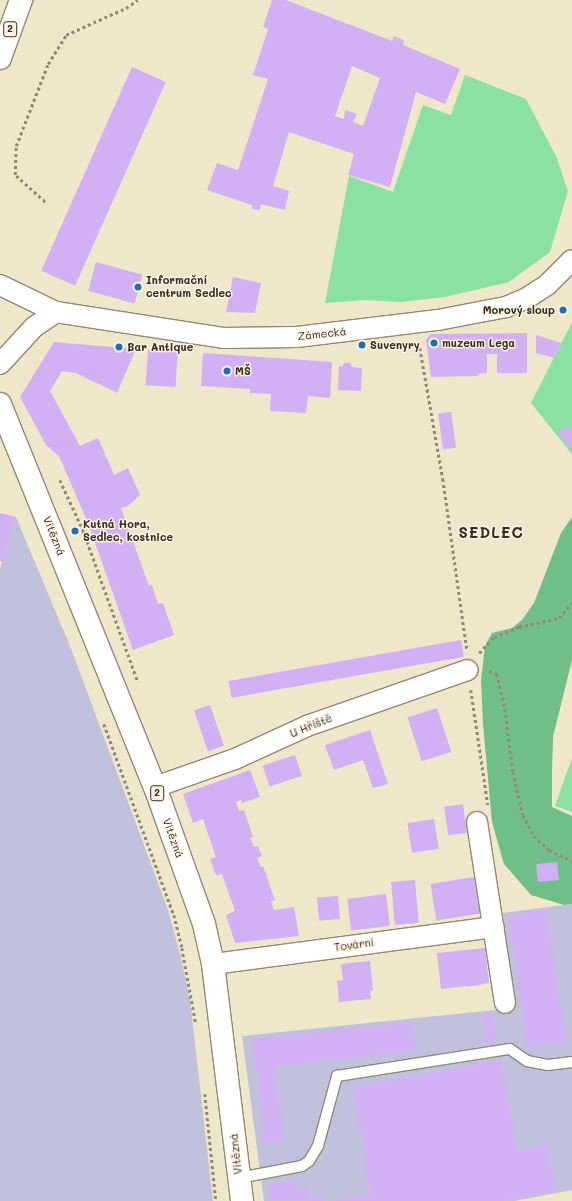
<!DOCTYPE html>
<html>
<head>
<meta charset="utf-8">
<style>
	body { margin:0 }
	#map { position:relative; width:572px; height:1201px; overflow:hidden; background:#eee7ca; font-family:Mali,sans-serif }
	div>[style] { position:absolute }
	.industrial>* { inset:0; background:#c0c2dd }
	.green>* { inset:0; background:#8be0a3 }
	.forest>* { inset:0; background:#70be89 }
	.building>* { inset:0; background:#d1b0f4; transform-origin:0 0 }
	.path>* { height:2.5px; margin-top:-1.25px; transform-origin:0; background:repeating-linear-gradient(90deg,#948874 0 3px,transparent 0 6px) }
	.roads { filter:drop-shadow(1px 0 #948874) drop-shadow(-1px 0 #948874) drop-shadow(0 1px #948874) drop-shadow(0 -1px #948874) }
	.service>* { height:10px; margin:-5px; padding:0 5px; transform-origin:5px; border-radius:5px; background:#fff }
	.minor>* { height:20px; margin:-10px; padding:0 10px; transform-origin:10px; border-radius:10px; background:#fff }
	.primary>* { height:22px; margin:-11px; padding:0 11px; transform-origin:11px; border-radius:11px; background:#fff }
	.dots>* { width:11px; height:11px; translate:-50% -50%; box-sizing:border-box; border:2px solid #fcf5e5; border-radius:50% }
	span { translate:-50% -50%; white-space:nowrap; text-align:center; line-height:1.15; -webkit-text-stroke:3px #fcf5e5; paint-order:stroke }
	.shield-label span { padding:1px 3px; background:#fcf5e5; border:1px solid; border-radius:3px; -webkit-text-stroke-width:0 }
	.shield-label { font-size:10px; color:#3b2a1e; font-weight:700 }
	.poi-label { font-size:11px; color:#3b2a1e; font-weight:700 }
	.left { translate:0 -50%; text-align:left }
	.right { translate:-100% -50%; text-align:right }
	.street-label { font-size:11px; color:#3b2a1e }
	.district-label { font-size:15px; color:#3b2a1e; font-weight:700; letter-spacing:1px }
</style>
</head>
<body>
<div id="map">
	<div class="industrial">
		<i style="clip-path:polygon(16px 517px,72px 651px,168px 910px,180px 954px,190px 1000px,213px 1201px,0 1201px,0 569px)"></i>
		<i style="clip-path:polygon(572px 904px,572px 1190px,515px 1201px,264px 1201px,242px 1036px,514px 1008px,503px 913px)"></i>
	</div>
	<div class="green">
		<i style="clip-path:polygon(465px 75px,526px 99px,556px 156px,568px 191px,550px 252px,509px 282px,445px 297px,401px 302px,365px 300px,325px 303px,349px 176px,393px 192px,423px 105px,451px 115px)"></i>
		<i style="clip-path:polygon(572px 322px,572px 454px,531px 403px)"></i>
		<i style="clip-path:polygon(572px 758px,572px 812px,555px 806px)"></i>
	</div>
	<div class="forest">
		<i style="clip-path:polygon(572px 517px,572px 660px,553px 737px,552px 773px,552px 807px,572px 816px,572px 904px,564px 905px,531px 895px,504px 864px,492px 822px,483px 724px,481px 680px,485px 646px,492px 633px,512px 628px,522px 620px,534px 603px,561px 533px)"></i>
	</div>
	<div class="building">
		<i style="clip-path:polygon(evenodd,272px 0,286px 0,392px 41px,394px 36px,404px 40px,403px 45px,460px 69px,445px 104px,416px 92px,390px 187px,348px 175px,354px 154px,289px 132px,273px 186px,289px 191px,285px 210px,261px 204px,260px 210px,252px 209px,252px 205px,207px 190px,217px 163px,238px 170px,268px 79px,253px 75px,268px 29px,263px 27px,272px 0,352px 66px,380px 78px,363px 126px,353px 122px,357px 114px,345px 110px,344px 119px,335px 116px,352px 66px)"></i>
		<i style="left:132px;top:67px;width:37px;height:223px;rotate:24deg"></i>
		<i style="left:96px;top:262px;width:48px;height:30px;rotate:15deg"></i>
		<i style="clip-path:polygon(233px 277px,261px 283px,255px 313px,226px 312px)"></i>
		<i style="clip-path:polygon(527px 333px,527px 373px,497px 373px,497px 354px,487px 354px,487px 373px,478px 374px,478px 376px,431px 377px,426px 340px,431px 334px)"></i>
		<i style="clip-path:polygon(536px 335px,561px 343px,554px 358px,536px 353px)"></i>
		<i style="clip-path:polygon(54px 342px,136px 349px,117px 393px,76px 373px,62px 371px,50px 391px,80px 446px,98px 438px,114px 475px,128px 468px,140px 495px,128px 506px,121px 508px,149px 586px,152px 585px,158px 604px,163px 603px,174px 635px,133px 650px,88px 523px,59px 456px,46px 445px,20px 397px)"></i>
		<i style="left:148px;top:350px;width:30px;height:35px;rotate:4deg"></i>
		<i style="clip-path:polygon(203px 353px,332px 362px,330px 398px,308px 396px,306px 413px,270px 411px,271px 394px,250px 393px,250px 389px,201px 386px)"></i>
		<i style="clip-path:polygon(344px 363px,350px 363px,352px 367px,362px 368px,361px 391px,338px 390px,339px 366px,342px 367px)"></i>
		<i style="left:451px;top:412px;width:36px;height:13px;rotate:82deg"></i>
		<i style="clip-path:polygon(566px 426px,572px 433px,572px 450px,558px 432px)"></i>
		<i style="clip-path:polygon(0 513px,16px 517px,3px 562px,0 561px)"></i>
		<i style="left:461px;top:640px;width:17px;height:236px;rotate:80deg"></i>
		<i style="left:210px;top:705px;width:43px;height:17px;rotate:71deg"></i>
		<i style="left:437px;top:708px;width:46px;height:31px;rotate:72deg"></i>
		<i style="clip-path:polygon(370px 730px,388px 784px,373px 788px,363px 760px,334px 770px,325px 745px)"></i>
		<i style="left:295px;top:755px;width:22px;height:34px;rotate:72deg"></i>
		<i style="clip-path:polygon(250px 770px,260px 797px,242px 803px,241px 800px,236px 802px,239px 811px,244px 810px,253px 837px,250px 838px,254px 847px,258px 846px,262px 856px,257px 858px,261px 867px,263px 866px,275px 900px,271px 901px,274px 910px,294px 907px,299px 936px,235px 943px,226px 915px,235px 911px,222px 874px,216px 875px,210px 859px,216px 857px,203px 819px,193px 823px,183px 794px)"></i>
		<i style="left:463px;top:804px;width:29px;height:19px;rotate:82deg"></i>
		<i style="left:434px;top:819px;width:30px;height:27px;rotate:81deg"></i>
		<i style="left:557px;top:862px;width:18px;height:21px;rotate:84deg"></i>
		<i style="left:474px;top:877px;width:37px;height:44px;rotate:81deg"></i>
		<i style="left:415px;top:880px;width:43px;height:24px;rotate:85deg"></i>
		<i style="left:386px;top:894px;width:32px;height:39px;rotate:83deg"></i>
		<i style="left:338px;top:896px;width:23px;height:21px;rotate:85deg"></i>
		<i style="left:547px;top:910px;width:133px;height:39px;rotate:82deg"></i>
		<i style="clip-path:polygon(485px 948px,489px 983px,467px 987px,466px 986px,441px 989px,437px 953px)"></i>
		<i style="clip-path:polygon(370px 961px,373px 990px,370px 991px,371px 999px,339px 1002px,337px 981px,343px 980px,341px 964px)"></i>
		<i style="left:494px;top:1014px;width:29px;height:12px;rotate:84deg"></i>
		<i style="clip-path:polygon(414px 1022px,417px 1051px,275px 1067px,284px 1142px,265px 1144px,253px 1039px)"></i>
		<i style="clip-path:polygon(501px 1060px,518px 1151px,547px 1144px,556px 1191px,501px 1201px,333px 1201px,370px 1194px,365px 1164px,367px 1164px,352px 1088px)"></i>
		<i style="clip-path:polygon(296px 1180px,297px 1189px,309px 1187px,310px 1197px,321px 1195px,322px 1201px,268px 1200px,271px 1198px,269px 1185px)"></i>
	</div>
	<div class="path">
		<i style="left:45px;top:202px;width:40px;rotate:-138deg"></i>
		<i style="left:15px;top:175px;width:29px;rotate:-88deg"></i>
		<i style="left:16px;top:146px;width:88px;rotate:-68.7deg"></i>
		<i style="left:48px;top:64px;width:34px;rotate:-58deg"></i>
		<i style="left:66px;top:35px;width:66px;rotate:-24.2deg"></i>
		<i style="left:126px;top:8px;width:14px;rotate:-34deg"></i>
		<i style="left:419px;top:342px;width:139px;rotate:80.1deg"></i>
		<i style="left:443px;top:479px;width:172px;rotate:82deg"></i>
		<i style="left:60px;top:480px;width:55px;rotate:65.3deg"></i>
		<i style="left:83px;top:530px;width:162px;rotate:70.1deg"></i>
		<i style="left:479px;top:653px;width:22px;rotate:-47deg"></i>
		<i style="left:494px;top:637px;width:27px;rotate:-22deg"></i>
		<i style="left:519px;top:627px;width:41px;rotate:-12.7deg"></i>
		<i style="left:559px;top:618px;width:20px;rotate:-49deg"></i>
		<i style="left:489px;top:671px;width:9px;rotate:21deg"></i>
		<i style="left:497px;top:674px;width:36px;rotate:77deg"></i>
		<i style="left:505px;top:709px;width:64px;rotate:82.8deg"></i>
		<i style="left:513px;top:772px;width:44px;rotate:76.9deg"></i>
		<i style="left:523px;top:815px;width:24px;rotate:62deg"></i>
		<i style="left:534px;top:836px;width:21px;rotate:43deg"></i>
		<i style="left:549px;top:850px;width:25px;rotate:26deg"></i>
		<i style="left:471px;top:690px;width:116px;rotate:81.6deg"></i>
		<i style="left:104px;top:724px;width:203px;rotate:69.9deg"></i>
		<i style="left:174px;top:915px;width:34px;rotate:76deg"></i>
		<i style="left:182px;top:948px;width:77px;rotate:79.6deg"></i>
		<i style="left:205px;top:1094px;width:108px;rotate:84.1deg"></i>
	</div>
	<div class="roads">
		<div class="service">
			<i style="left:239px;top:1178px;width:64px;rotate:-10.8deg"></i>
			<i style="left:302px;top:1166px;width:9px;rotate:-36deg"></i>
			<i style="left:309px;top:1161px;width:17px;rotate:-59deg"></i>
			<i style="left:318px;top:1146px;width:73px;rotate:-74.8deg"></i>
			<i style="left:337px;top:1076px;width:175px;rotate:-8.9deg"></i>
			<i style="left:510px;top:1049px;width:21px;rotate:35deg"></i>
			<i style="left:527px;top:1061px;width:21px;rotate:11deg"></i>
			<i style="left:548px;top:1065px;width:24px;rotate:-7deg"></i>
		</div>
		<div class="minor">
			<i style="left:0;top:285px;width:62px;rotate:25.7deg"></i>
			<i style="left:56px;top:312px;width:169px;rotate:8.8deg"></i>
			<i style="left:223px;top:338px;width:74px;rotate:-0.8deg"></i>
			<i style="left:297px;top:337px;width:142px;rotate:-6.9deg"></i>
			<i style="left:438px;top:320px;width:69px;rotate:-10.8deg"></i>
			<i style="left:506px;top:307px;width:23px;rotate:-23deg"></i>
			<i style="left:527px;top:298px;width:24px;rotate:-33deg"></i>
			<i style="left:547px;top:285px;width:35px;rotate:-45deg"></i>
			<i style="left:0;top:364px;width:50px;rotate:-47.4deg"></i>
			<i style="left:34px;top:327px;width:27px;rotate:-34deg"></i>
			<i style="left:155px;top:787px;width:85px;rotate:-19.3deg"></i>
			<i style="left:235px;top:759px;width:79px;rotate:-24.6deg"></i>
			<i style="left:307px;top:726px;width:170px;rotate:-19.2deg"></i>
			<i style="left:477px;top:822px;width:183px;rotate:81.2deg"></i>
			<i style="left:213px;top:964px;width:283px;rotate:-7.5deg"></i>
		</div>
		<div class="primary">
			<i style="left:0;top:58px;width:62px;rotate:-70.1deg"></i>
			<i style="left:0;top:404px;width:413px;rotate:68deg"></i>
			<i style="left:155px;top:787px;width:145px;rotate:70.3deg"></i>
			<i style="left:204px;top:924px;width:41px;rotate:77.3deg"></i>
			<i style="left:213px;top:964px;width:239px;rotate:83deg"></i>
		</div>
	</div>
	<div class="dots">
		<i style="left:138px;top:287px;background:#1f6fb2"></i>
		<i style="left:563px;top:310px;background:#1f6fb2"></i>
		<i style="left:434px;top:343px;background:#1f6fb2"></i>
		<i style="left:362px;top:345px;background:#1f6fb2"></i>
		<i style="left:119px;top:347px;background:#1f6fb2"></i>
		<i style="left:227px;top:371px;background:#1f6fb2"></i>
		<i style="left:75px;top:531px;background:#1f6fb2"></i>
	</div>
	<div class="shield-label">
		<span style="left:10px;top:29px">2</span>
		<span style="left:157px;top:793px">2</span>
	</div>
	<div class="poi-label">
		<span class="left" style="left:146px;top:287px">Informační<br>centrum Sedlec</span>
		<span class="right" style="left:555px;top:310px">Morový sloup</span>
		<span class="left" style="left:442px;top:343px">muzeum Lega</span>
		<span class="left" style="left:370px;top:345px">Suvenyry</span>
		<span class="left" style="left:127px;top:347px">Bar Antique</span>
		<span class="left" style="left:235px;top:371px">MŠ</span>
		<span class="left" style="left:83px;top:531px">Kutná Hora,<br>Sedlec, kostnice</span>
	</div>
	<div class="street-label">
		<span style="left:322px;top:334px;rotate:-6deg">Zámecká</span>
		<span style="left:54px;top:536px;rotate:68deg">Vítězná</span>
		<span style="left:311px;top:726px;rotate:-22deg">U Hřiště</span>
		<span style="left:173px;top:838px;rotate:70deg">Vítězná</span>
		<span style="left:354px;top:945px;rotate:-8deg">Tovární</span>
		<span style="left:236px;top:1154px;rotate:-96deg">Vítězná</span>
	</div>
	<div class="district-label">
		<span style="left:491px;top:533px">SEDLEC</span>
	</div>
</div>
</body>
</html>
